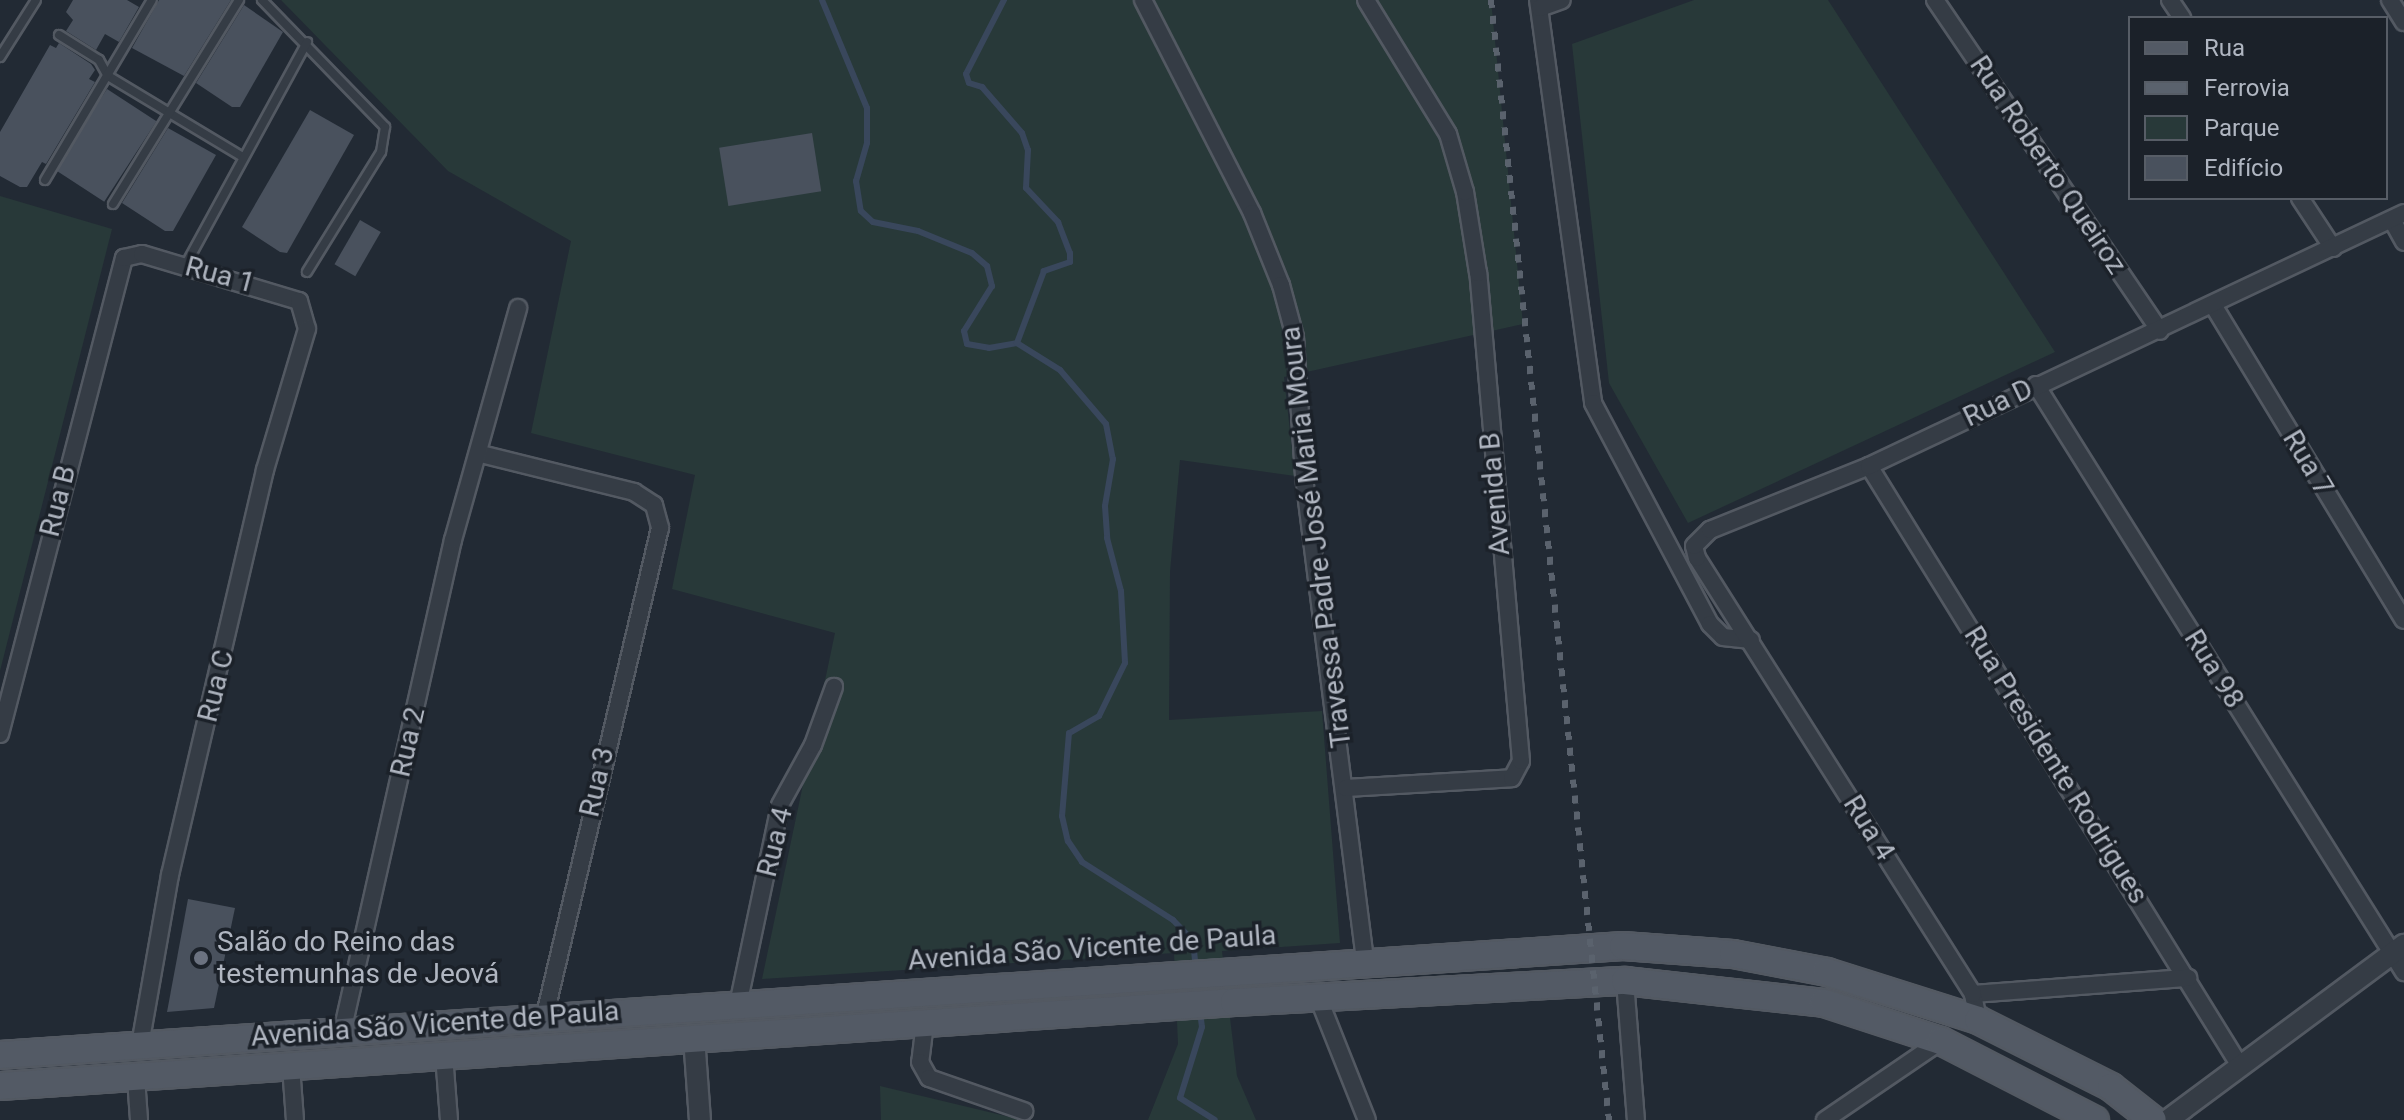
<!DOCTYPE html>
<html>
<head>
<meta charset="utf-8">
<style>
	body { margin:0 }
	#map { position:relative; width:2404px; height:1120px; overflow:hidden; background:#222a34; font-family:Roboto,sans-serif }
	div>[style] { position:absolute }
	.green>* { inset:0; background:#283939 }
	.stream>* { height:6px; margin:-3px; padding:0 3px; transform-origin:3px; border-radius:3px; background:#39475c }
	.building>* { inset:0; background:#49515d; transform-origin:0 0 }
	.roads { filter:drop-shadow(2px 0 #535962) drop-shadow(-2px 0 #535962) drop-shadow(0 2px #535962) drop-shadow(0 -2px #535962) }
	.service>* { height:8px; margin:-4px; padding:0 4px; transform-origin:4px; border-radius:4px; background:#353c45 }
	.minor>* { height:16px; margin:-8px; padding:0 8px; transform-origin:8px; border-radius:8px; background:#353c45 }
	.tertiary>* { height:20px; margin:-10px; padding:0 10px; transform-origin:10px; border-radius:10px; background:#353c45 }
	.primary>* { height:26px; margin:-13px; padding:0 13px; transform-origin:13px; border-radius:13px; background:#535a65 }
	.rail>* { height:6px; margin-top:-3px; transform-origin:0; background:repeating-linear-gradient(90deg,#5a626d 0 8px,transparent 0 16px) }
	.dots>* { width:22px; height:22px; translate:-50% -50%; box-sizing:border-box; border:4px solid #1b2129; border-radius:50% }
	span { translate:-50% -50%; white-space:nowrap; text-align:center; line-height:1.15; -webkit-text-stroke:7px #1b2129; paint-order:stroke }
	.street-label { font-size:28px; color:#b0b6c1 }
	.poi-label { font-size:28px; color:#b0b6c1 }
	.left { translate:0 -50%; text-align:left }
	.legend { position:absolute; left:2128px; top:16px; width:260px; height:184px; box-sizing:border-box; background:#1b2129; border:2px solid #575d66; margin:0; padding:10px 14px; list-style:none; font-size:24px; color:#b0b6c1 }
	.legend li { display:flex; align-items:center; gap:16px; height:40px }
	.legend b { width:40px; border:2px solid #575d66 }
</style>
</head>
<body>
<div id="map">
	<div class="green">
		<i style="clip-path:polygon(281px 0,1491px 0,1523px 324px,1284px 377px,1295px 476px,1180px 460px,1170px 572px,1169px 720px,1322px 711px,1340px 943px,1222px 951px,1237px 1076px,1256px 1120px,1148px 1120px,1178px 1044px,1174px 953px,762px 979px,835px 633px,672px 589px,695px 475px,531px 433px,571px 241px,448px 171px)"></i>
		<i style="clip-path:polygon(1694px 0,1828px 0,2055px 352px,1688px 523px,1609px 383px,1572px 44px)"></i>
		<i style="clip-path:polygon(0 196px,112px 229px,0 671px)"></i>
		<i style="clip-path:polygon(880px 1086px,1022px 1120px,881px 1120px)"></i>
	</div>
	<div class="stream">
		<i style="left:822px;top:0;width:117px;rotate:67.4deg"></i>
		<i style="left:867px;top:108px;width:35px;rotate:90deg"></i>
		<i style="left:867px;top:143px;width:40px;rotate:106deg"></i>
		<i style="left:856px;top:181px;width:30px;rotate:81deg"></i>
		<i style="left:861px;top:211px;width:16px;rotate:43deg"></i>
		<i style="left:873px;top:222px;width:46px;rotate:11.3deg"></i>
		<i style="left:918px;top:231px;width:58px;rotate:22.2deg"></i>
		<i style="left:972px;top:253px;width:20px;rotate:41deg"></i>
		<i style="left:987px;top:266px;width:21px;rotate:76deg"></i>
		<i style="left:992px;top:286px;width:53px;rotate:121.9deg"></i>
		<i style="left:964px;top:331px;width:13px;rotate:77deg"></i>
		<i style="left:967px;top:344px;width:22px;rotate:10deg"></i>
		<i style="left:989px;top:348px;width:28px;rotate:-10deg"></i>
		<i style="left:1017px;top:343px;width:51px;rotate:32.1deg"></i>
		<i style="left:1060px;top:370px;width:71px;rotate:49.6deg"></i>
		<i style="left:1106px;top:424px;width:36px;rotate:79deg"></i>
		<i style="left:1113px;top:459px;width:48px;rotate:99.7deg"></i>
		<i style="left:1105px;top:506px;width:32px;rotate:86deg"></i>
		<i style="left:1107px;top:538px;width:55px;rotate:75.2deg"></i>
		<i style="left:1121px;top:591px;width:72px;rotate:86.8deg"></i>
		<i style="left:1125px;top:663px;width:59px;rotate:116.1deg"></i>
		<i style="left:1099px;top:716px;width:34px;rotate:150deg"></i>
		<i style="left:1069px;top:733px;width:83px;rotate:94.8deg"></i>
		<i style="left:1062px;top:816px;width:26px;rotate:77deg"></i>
		<i style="left:1068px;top:841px;width:25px;rotate:56deg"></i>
		<i style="left:1082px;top:862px;width:108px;rotate:32.5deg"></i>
		<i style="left:1173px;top:920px;width:29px;rotate:46deg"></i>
		<i style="left:1193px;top:941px;width:27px;rotate:84deg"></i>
		<i style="left:1004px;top:0;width:83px;rotate:117.2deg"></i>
		<i style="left:966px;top:74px;width:9px;rotate:72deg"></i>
		<i style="left:969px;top:83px;width:14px;rotate:17deg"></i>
		<i style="left:982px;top:87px;width:61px;rotate:49deg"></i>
		<i style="left:1022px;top:133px;width:18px;rotate:71deg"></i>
		<i style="left:1028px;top:150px;width:38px;rotate:93deg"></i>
		<i style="left:1026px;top:188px;width:47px;rotate:46.7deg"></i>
		<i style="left:1058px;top:222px;width:33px;rotate:69deg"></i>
		<i style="left:1070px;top:253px;width:9px;rotate:90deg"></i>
		<i style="left:1070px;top:262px;width:28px;rotate:161deg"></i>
		<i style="left:1044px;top:271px;width:77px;rotate:110.6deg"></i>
		<i style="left:1200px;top:1011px;width:16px;rotate:83deg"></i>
		<i style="left:1202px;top:1027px;width:74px;rotate:107.2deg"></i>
		<i style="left:1180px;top:1098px;width:41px;rotate:32.2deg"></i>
	</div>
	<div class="building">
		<i style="clip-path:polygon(73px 0,127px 0,139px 7px,119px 42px,105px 34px,96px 50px,66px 31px,73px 20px,66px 12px)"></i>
		<i style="clip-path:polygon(159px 0,231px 0,184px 76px,132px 48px)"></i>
		<i style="clip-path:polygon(244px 5px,283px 32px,240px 107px,232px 107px,196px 83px)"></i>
		<i style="clip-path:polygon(59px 43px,91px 64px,95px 70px,89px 79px,95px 82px,46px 164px,42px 162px,27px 187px,20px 187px,0 176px,0 132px,50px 45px,56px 48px)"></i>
		<i style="left:107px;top:89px;width:59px;height:96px;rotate:33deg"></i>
		<i style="clip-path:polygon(310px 110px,354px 135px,287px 253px,280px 252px,242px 227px)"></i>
		<i style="clip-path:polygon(168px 128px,216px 155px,173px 231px,165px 231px,122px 203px)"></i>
		<i style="left:812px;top:133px;width:59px;height:94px;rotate:81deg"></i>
		<i style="left:360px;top:220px;width:24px;height:51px;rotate:30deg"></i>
		<i style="clip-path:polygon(188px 899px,235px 908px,214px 1008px,167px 1012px)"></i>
	</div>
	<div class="roads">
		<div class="service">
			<i style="left:262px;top:0;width:177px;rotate:45.9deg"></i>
			<i style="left:385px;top:127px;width:25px;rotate:99deg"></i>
			<i style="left:381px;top:152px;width:141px;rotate:121.7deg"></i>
			<i style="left:59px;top:35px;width:47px;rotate:32deg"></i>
			<i style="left:99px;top:60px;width:18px;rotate:61deg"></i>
			<i style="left:108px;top:76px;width:157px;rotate:31deg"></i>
			<i style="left:0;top:57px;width:67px;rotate:-57.7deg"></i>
			<i style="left:45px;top:180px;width:209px;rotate:-59.3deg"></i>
			<i style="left:113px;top:204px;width:240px;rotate:-58.3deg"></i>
			<i style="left:185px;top:266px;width:255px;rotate:-61.4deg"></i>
		</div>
		<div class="minor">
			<i style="left:1143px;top:0;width:239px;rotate:62.9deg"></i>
			<i style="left:1252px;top:213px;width:78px;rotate:68.1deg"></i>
			<i style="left:1281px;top:285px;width:54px;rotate:74.9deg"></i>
			<i style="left:1295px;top:337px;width:140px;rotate:86.3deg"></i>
			<i style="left:1304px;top:477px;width:488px;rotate:82.8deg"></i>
			<i style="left:1538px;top:0;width:407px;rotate:82.2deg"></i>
			<i style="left:1593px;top:403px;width:250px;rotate:62.1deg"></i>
			<i style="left:1710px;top:624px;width:18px;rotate:45deg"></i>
			<i style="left:1723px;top:637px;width:28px;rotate:6deg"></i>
			<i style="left:1935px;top:0;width:400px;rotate:55.8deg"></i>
			<i style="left:2170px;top:0;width:22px;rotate:56deg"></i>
			<i style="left:2390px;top:0;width:26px;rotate:58deg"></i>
			<i style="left:1540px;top:8px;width:23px;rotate:-20deg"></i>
			<i style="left:2300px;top:198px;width:60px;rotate:56.6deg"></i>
			<i style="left:2392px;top:220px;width:25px;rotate:61deg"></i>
			<i style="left:2213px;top:305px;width:368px;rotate:58.8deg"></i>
			<i style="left:2036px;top:385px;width:693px;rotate:57.92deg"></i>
			<i style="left:481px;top:454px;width:158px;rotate:13.9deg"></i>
			<i style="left:634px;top:492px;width:24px;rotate:33deg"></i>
			<i style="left:654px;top:505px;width:24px;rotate:75deg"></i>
			<i style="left:660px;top:528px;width:505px;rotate:103.29deg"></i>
			<i style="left:1869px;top:466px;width:705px;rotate:58.27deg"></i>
			<i style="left:0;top:734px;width:492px;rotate:-75.4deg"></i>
			<i style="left:124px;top:258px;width:18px;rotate:-13deg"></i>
			<i style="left:142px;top:254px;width:164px;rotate:16.7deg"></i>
			<i style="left:299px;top:301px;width:29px;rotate:74deg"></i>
			<i style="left:307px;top:329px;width:147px;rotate:106.6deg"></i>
			<i style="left:265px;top:470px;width:416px;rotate:103.2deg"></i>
			<i style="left:170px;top:875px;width:174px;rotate:100deg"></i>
			<i style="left:1346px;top:788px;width:166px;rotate:-3.4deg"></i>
			<i style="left:1512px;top:778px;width:19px;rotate:-62deg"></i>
			<i style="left:1521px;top:761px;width:490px;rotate:-95deg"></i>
			<i style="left:1478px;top:273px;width:82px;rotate:-99.1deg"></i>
			<i style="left:1465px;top:192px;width:60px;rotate:-106.3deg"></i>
			<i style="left:1448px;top:134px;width:157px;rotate:-121.5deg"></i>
			<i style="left:1625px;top:981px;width:139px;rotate:85.5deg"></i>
			<i style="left:1973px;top:994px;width:216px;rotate:-4.3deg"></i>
			<i style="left:1318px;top:997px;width:132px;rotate:68.3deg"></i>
			<i style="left:738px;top:1005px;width:204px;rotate:-78.1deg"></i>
			<i style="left:780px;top:805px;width:68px;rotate:-61.2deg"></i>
			<i style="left:813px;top:745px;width:62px;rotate:-70.1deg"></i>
			<i style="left:1978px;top:1020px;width:26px;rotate:-101deg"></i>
			<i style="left:1973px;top:994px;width:516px;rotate:-122.33deg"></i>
			<i style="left:1697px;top:558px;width:12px;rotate:-104deg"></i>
			<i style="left:1694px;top:546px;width:23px;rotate:-45deg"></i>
			<i style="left:1710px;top:530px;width:171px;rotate:-21.9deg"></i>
			<i style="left:1869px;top:466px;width:592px;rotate:-25.31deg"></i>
			<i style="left:925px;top:1023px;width:39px;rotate:97deg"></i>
			<i style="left:920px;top:1062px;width:18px;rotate:61deg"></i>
			<i style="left:929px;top:1078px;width:101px;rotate:19.2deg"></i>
			<i style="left:342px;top:1032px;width:504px;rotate:-77.29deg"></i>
			<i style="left:453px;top:540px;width:241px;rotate:-74.3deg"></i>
			<i style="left:444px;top:1055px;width:65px;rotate:85.6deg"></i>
			<i style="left:291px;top:1066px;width:54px;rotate:85.8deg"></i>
			<i style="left:136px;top:1078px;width:42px;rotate:85.9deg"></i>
			<i style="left:1825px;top:1120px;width:140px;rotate:-34.3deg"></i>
		</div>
		<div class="tertiary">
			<i style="left:694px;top:1037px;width:83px;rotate:85.9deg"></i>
			<i style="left:2168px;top:1120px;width:294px;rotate:-36.6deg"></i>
		</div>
		<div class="primary">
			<i style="left:0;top:1055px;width:1627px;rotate:-3.84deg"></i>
			<i style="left:1623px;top:946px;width:110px;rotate:4.2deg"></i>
			<i style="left:1733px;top:954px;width:96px;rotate:10.8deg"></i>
			<i style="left:1827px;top:972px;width:158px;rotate:17.6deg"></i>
			<i style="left:1978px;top:1020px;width:149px;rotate:26.7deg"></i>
			<i style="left:2111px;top:1087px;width:53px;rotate:38.2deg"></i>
			<i style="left:0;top:1086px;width:1237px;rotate:-3.89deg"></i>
			<i style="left:1234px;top:1002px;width:392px;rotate:-3.1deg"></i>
			<i style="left:1625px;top:981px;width:200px;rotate:6.3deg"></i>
			<i style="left:1824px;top:1003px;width:123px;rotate:18deg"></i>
			<i style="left:1941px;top:1041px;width:173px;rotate:27.2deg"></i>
		</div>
	</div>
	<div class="rail">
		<i style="left:1491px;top:0;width:1126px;rotate:83.99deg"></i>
	</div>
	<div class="dots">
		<i style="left:201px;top:958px;background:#6b7280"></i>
	</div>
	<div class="street-label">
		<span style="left:2048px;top:165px;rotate:56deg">Rua Roberto Queiroz</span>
		<span style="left:220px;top:275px;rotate:15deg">Rua 1</span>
		<span style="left:1998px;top:403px;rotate:-26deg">Rua D</span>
		<span style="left:2308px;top:463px;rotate:59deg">Rua 7</span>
		<span style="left:1495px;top:494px;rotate:-95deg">Avenida B</span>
		<span style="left:58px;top:501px;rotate:-76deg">Rua B</span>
		<span style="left:1316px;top:537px;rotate:-97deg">Travessa Padre José Maria Moura</span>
		<span style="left:2214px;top:669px;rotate:58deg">Rua 98</span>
		<span style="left:216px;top:686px;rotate:-76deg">Rua C</span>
		<span style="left:408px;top:742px;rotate:-77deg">Rua 2</span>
		<span style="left:2056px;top:765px;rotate:58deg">Rua Presidente Rodrigues</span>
		<span style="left:597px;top:782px;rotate:-77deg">Rua 3</span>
		<span style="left:1869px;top:828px;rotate:58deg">Rua 4</span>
		<span style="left:775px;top:842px;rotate:-76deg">Rua 4</span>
		<span style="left:1092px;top:948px;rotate:-4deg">Avenida São Vicente de Paula</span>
		<span style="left:435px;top:1024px;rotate:-4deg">Avenida São Vicente de Paula</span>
	</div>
	<div class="poi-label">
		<span class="left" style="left:217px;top:958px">Salão do Reino das<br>testemunhas de Jeová</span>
	</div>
	<ul class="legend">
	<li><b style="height:10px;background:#535a65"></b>Rua</li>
	<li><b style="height:10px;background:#5a626d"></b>Ferrovia</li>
	<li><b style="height:22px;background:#283939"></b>Parque</li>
	<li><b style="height:22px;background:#49515d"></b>Edifício</li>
	</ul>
</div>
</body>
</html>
